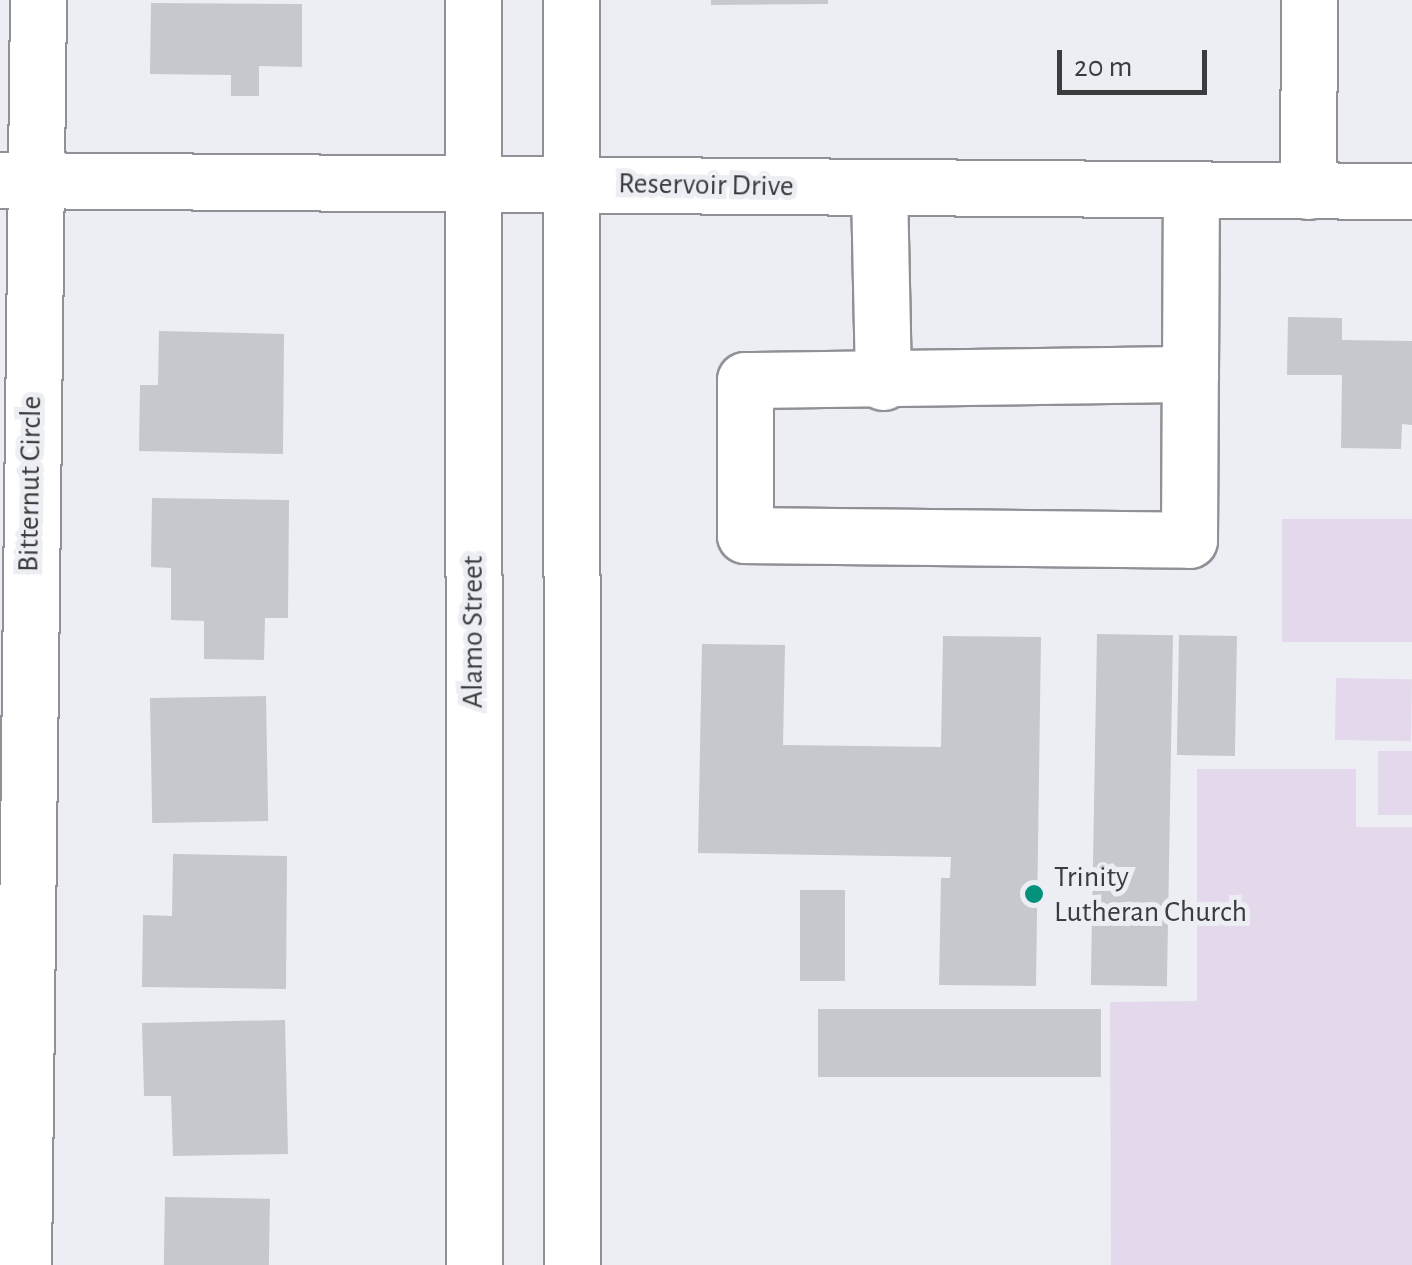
<!DOCTYPE html>
<html>
<head>
<meta charset="utf-8">
<style>
	body { margin:0 }
	#map { position:relative; width:1412px; height:1265px; overflow:hidden; background:#edeef3; font-family:"Alegreya Sans",sans-serif }
	div>[style] { position:absolute }
	.green>* { inset:0; background:#e4d9ec; transform-origin:0 0 }
	.building>* { inset:0; background:#c5c8cd; transform-origin:0 0 }
	.roads { filter:drop-shadow(2px 0 #909196) drop-shadow(-2px 0 #909196) drop-shadow(0 2px #909196) drop-shadow(0 -2px #909196) }
	.minor>* { height:55px; margin:-27.5px; padding:0 27.5px; transform-origin:27.5px; border-radius:27.5px; background:#fff }
	.major>* { height:55px; margin:-27.5px; padding:0 27.5px; transform-origin:27.5px; border-radius:27.5px; background:#fff }
	.dots>* { width:28px; height:28px; translate:-50% -50%; box-sizing:border-box; border:5px solid #edeef3; border-radius:50% }
	span { translate:-50% -50%; white-space:nowrap; text-align:center; line-height:1.15; -webkit-text-stroke:10px #edeef3; paint-order:stroke }
	.street-label { font-size:30px; color:#3b3c3e }
	.poi-label { font-size:30px; color:#3b3c3e }
	.left { translate:0 -50%; text-align:left }
	.scale { position:absolute; left:1057px; top:50px; width:150px; height:45px; box-sizing:border-box; border:5px solid #3b3c3e; border-top:0; padding-left:12px; font-size:30px; line-height:35px; white-space:nowrap; color:#3b3c3e; -webkit-text-stroke:8px #edeef3; paint-order:stroke }
</style>
</head>
<body>
<div id="map">
	<div class="green">
		<i style="left:1282px;top:519px;width:130px;height:123px"></i>
		<i style="left:1336px;top:678px;width:76px;height:62px;rotate:1deg"></i>
		<i style="left:1378px;top:751px;width:34px;height:64px"></i>
		<i style="clip-path:polygon(1197px 769px,1356px 769px,1356px 827px,1412px 827px,1412px 1265px,1111px 1265px,1110px 1002px,1197px 1001px)"></i>
	</div>
	<div class="building">
		<i style="clip-path:polygon(711px 0,828px 0,828px 4px,711px 5px)"></i>
		<i style="clip-path:polygon(151px 3px,302px 4px,302px 67px,259px 66px,259px 96px,231px 96px,231px 75px,150px 74px)"></i>
		<i style="clip-path:polygon(1288px 317px,1342px 318px,1342px 340px,1412px 341px,1412px 425px,1402px 424px,1401px 449px,1341px 448px,1342px 375px,1287px 375px)"></i>
		<i style="clip-path:polygon(159px 331px,284px 334px,283px 454px,139px 451px,140px 385px,158px 385px)"></i>
		<i style="clip-path:polygon(152px 498px,289px 500px,288px 618px,265px 618px,264px 660px,204px 659px,204px 621px,171px 620px,171px 568px,151px 567px)"></i>
		<i style="left:1097px;top:634px;width:76px;height:351px;rotate:1deg"></i>
		<i style="left:1179px;top:635px;width:58px;height:120px;rotate:1deg"></i>
		<i style="clip-path:polygon(943px 636px,1041px 637px,1036px 986px,939px 985px,941px 878px,950px 878px,951px 857px,698px 853px,702px 644px,785px 645px,783px 745px,941px 747px)"></i>
		<i style="left:266px;top:696px;width:125px;height:116px;rotate:89deg"></i>
		<i style="clip-path:polygon(173px 854px,287px 856px,286px 989px,142px 987px,143px 915px,172px 916px)"></i>
		<i style="left:800px;top:890px;width:45px;height:91px"></i>
		<i style="left:818px;top:1009px;width:283px;height:68px"></i>
		<i style="clip-path:polygon(285px 1020px,288px 1154px,173px 1156px,171px 1096px,144px 1096px,142px 1023px)"></i>
		<i style="left:165px;top:1197px;width:105px;height:68px;rotate:1deg"></i>
	</div>
	<div class="roads">
		<div class="minor">
			<i style="left:0;top:180px;width:1412px;rotate:0.45deg"></i>
			<i style="left:879px;top:188px;width:194px;rotate:88.8deg"></i>
			<i style="left:1308px;top:191px;width:191px;rotate:-89.7deg"></i>
			<i style="left:1190px;top:374px;width:445px;rotate:179.2deg"></i>
			<i style="left:745px;top:380px;width:155px;rotate:90deg"></i>
			<i style="left:745px;top:535px;width:444px;rotate:0.6deg"></i>
			<i style="left:1189px;top:540px;width:166px;rotate:-89.7deg"></i>
			<i style="left:1190px;top:374px;width:181px;rotate:-89.7deg"></i>
			<i style="left:23px;top:1265px;width:1265px;rotate:-89.32deg"></i>
		</div>
		<div class="major">
			<i style="left:473px;top:0;width:1265px;rotate:89.95deg"></i>
			<i style="left:571px;top:0;width:1265px;rotate:89.95deg"></i>
		</div>
	</div>
	<div class="dots">
		<i style="left:1034px;top:894px;background:#05927d"></i>
	</div>
	<div class="street-label">
		<span style="left:706px;top:185px;rotate:1deg">Reservoir Drive</span>
		<span style="left:30px;top:484px;rotate:-89deg">Bitternut Circle</span>
		<span style="left:473px;top:632px;rotate:-90deg">Alamo Street</span>
	</div>
	<div class="poi-label">
		<span class="left" style="left:1054px;top:894px">Trinity<br>Lutheran Church</span>
	</div>
	<div class="scale">20 m</div>
</div>
</body>
</html>
